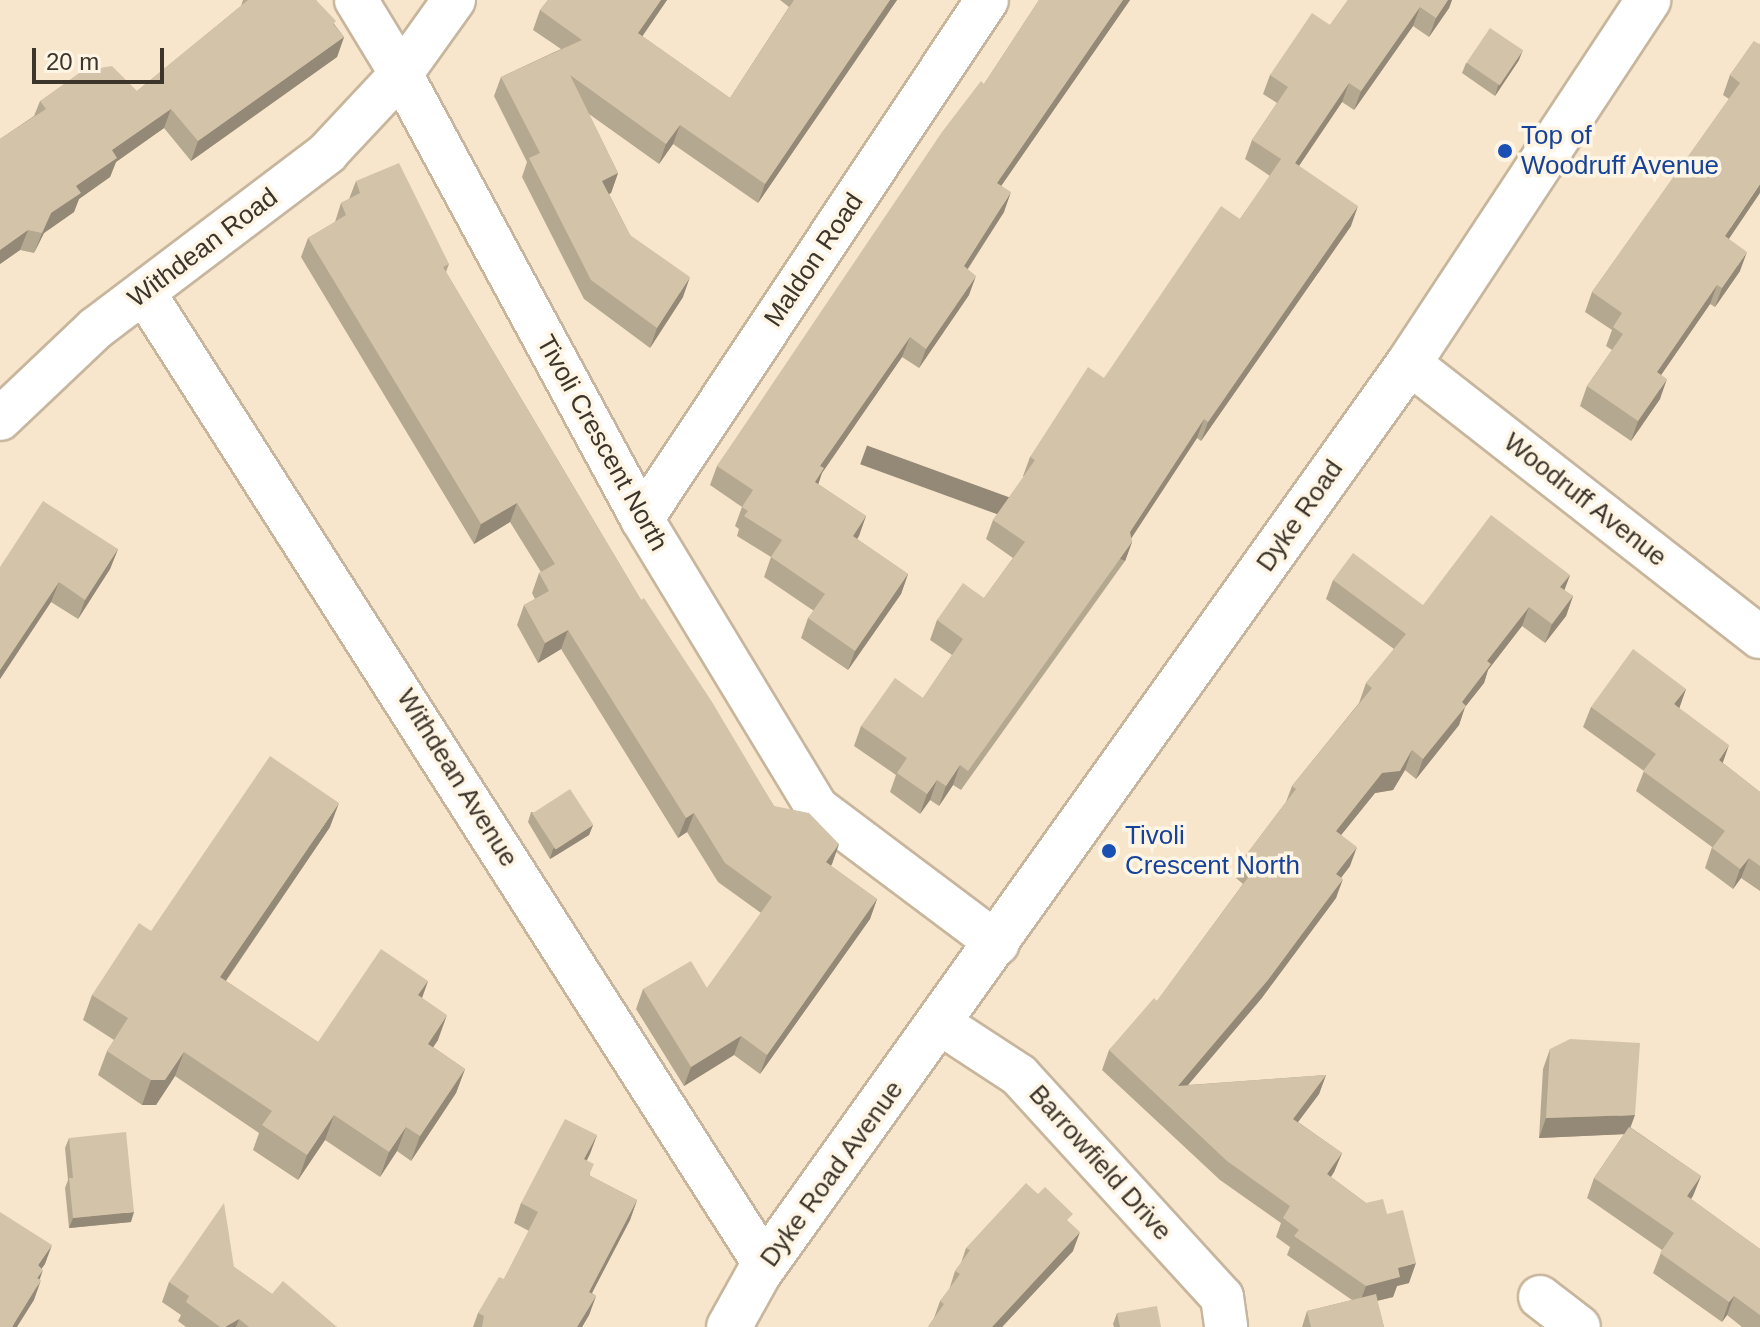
<!DOCTYPE html>
<html>
<head>
<meta charset="utf-8">
<style>
	body { margin:0 }
	#map { position:relative; width:1760px; height:1327px; overflow:hidden; background:#f7e6cc; font-family:Arial,sans-serif }
	div>[style] { position:absolute }
	.roads { filter:drop-shadow(2px 0 #c7b69d) drop-shadow(-2px 0 #c7b69d) drop-shadow(0 2px #c7b69d) drop-shadow(0 -2px #c7b69d) }
	.street>* { height:42px; margin:-21px; padding:0 21px; transform-origin:21px; border-radius:21px; background:#fff }
	.secondary>* { height:44px; margin:-22px; padding:0 22px; transform-origin:22px; border-radius:22px; background:#fff }
	.wall>* { inset:0; background:#b5a891 }
	.shaded-wall>* { inset:0; background:#948876; transform-origin:0 0 }
	.building>* { inset:0; background:#d3c3a9; transform-origin:0 0 }
	.dots>* { width:22px; height:22px; translate:-50% -50%; box-sizing:border-box; border:4px solid #fff5e5; border-radius:50% }
	span { translate:-50% -50%; white-space:nowrap; text-align:center; line-height:1.15; -webkit-text-stroke:7px #fff5e5; paint-order:stroke }
	.transit-label { font-size:26px; color:#164399 }
	.left { translate:0 -50%; text-align:left }
	.street-label { font-size:26px; color:#3c352b }
	.scale { position:absolute; left:32px; top:48px; width:132px; height:36px; box-sizing:border-box; border:4px solid #3c352b; border-top:0; padding-left:10px; font-size:24px; line-height:28px; white-space:nowrap; color:#3c352b; -webkit-text-stroke:6px #fff5e5; paint-order:stroke }
</style>
</head>
<body>
<div id="map">
	<div class="roads">
		<div class="street">
			<i style="left:356px;top:0;width:87px;rotate:58.7deg"></i>
			<i style="left:401px;top:74px;width:506px;rotate:61.56deg"></i>
			<i style="left:642px;top:519px;width:338px;rotate:58.8deg"></i>
			<i style="left:817px;top:808px;width:226px;rotate:36.9deg"></i>
			<i style="left:145px;top:294px;width:1152px;rotate:57.44deg"></i>
			<i style="left:1409px;top:363px;width:445px;rotate:38deg"></i>
			<i style="left:0;top:419px;width:132px;rotate:-43.5deg"></i>
			<i style="left:96px;top:328px;width:290px;rotate:-37.1deg"></i>
			<i style="left:327px;top:153px;width:108px;rotate:-46.9deg"></i>
			<i style="left:401px;top:74px;width:91px;rotate:-54.4deg"></i>
			<i style="left:642px;top:519px;width:623px;rotate:-56.39deg"></i>
			<i style="left:941px;top:1024px;width:93px;rotate:33.2deg"></i>
			<i style="left:1019px;top:1075px;width:301px;rotate:47.6deg"></i>
			<i style="left:1222px;top:1297px;width:30px;rotate:82deg"></i>
			<i style="left:1540px;top:1297px;width:49px;rotate:37.6deg"></i>
		</div>
		<div class="secondary">
			<i style="left:729px;top:1327px;width:62px;rotate:-60.9deg"></i>
			<i style="left:759px;top:1273px;width:1118px;rotate:-54.46deg"></i>
			<i style="left:1409px;top:363px;width:435px;rotate:-56.6deg"></i>
		</div>
	</div>
	<div class="wall">
		<i style="clip-path:polygon(243px 0,316px 0,344px 37px,337px 57px,191px 161px,164px 128px,116px 162px,110px 177px,79px 199px,74px 212px,44px 233px,34px 253px,20px 250px,0 264px,0 139px,34px 116px,40px 101px,137px 91px,241px 6px)"></i>
		<i style="clip-path:polygon(548px 0,667px 0,642px 36px,730px 98px,789px 7px,780px 0,897px 0,758px 203px,673px 144px,659px 164px,589px 114px,618px 173px,611px 193px,609px 194px,630px 235px,683px 297px,650px 348px,584px 299px,522px 177px,527px 162px,494px 96px,501px 77px,561px 49px,533px 30px,540px 10px)"></i>
		<i style="clip-path:polygon(1039px 0,1130px 0,1001px 186px,1004px 212px,968px 269px,969px 295px,919px 368px,902px 357px,822px 473px,818px 484px,866px 516px,857px 539px,908px 574px,901px 594px,848px 670px,801px 638px,808px 618px,814px 611px,764px 577px,771px 557px,737px 536px,739px 529px,735px 526px,742px 507px,710px 485px,717px 466px,984px 84px)"></i>
		<i style="clip-path:polygon(1348px 0,1452px 0,1449px 8px,1429px 37px,1413px 26px,1354px 110px,1342px 102px,1299px 166px,1351px 226px,1201px 441px,1197px 438px,1131px 538px,1132px 542px,1125px 561px,961px 790px,953px 785px,939px 806px,930px 800px,920px 814px,890px 792px,896px 775px,854px 746px,861px 726px,923px 698px,952px 655px,930px 640px,937px 620px,984px 598px,1013px 558px,986px 539px,993px 520px,1024px 477px,1023px 476px,1030px 457px,1104px 378px,1240px 219px,1270px 176px,1245px 159px,1252px 140px,1277px 103px,1263px 94px,1270px 75px,1330px 25px)"></i>
		<i style="clip-path:polygon(1754px 41px,1729px 239px,1740px 271px,1715px 307px,1710px 304px,1661px 375px,1660px 399px,1631px 441px,1580px 406px,1587px 386px,1612px 350px,1606px 346px,1612px 330px,1585px 312px,1592px 292px,1729px 99px,1723px 95px,1730px 75px)"></i>
		<i style="clip-path:polygon(1519px 60px,1495px 96px,1462px 73px,1466px 63px)"></i>
		<i style="clip-path:polygon(356px 181px,449px 264px,446px 272px,641px 600px,774px 806px,839px 844px,831px 866px,877px 899px,870px 919px,760px 1074px,734px 1055px,684px 1086px,636px 1009px,643px 989px,707px 988px,761px 913px,718px 882px,687px 832px,678px 838px,561px 649px,538px 663px,517px 625px,524px 605px,535px 599px,532px 593px,539px 573px,541px 572px,510px 522px,474px 544px,301px 257px,308px 238px,335px 222px,341px 203px,349px 199px)"></i>
		<i style="clip-path:polygon(118px 549px,110px 569px,78px 619px,51px 602px,0 679px,0 567px)"></i>
		<i style="clip-path:polygon(1570px 575px,1564px 590px,1573px 596px,1566px 616px,1545px 643px,1522px 626px,1488px 670px,1484px 683px,1465px 707px,1459px 725px,1416px 779px,1405px 770px,1393px 790px,1375px 793px,1341px 835px,1350px 866px,1341px 878px,1336px 898px,1261px 999px,1188px 1085px,1326px 1075px,1319px 1094px,1298px 1122px,1342px 1153px,1334px 1172px,1331px 1177px,1366px 1203px,1387px 1214px,1409px 1283px,1397px 1286px,1393px 1297px,1377px 1301px,1384px 1327px,1302px 1327px,1307px 1311px,1352px 1300px,1287px 1255px,1290px 1247px,1276px 1237px,1281px 1223px,1220px 1180px,1102px 1070px,1109px 1050px,1157px 1001px,1243px 884px,1236px 878px,1243px 859px,1286px 802px,1292px 786px,1359px 703px,1366px 683px,1394px 649px,1326px 599px,1333px 580px,1423px 605px)"></i>
		<i style="clip-path:polygon(1686px 689px,1679px 708px,1723px 763px,1760px 792px,1760px 891px,1741px 878px,1733px 889px,1705px 868px,1712px 847px,1636px 791px,1644px 771px,1583px 727px,1591px 707px)"></i>
		<i style="clip-path:polygon(531px 812px,593px 825px,589px 835px,550px 859px,528px 822px)"></i>
		<i style="clip-path:polygon(330px 827px,226px 981px,318px 1042px,428px 981px,422px 998px,438px 1040px,433px 1047px,465px 1069px,456px 1093px,411px 1161px,397px 1151px,380px 1177px,325px 1140px,298px 1180px,253px 1150px,259px 1133px,175px 1076px,156px 1105px,142px 1105px,98px 1075px,107px 1051px,114px 1040px,83px 1020px,92px 995px,151px 931px)"></i>
		<i style="clip-path:polygon(1550px 1049px,1630px 1127px,1701px 1176px,1691px 1199px,1760px 1249px,1760px 1327px,1742px 1327px,1727px 1315px,1722px 1322px,1653px 1273px,1662px 1250px,1587px 1198px,1594px 1178px,1624px 1134px,1539px 1138px,1543px 1069px)"></i>
		<i style="clip-path:polygon(597px 1135px,587px 1160px,590px 1176px,637px 1200px,630px 1220px,592px 1293px,596px 1296px,589px 1315px,582px 1327px,473px 1327px,478px 1313px,504px 1279px,529px 1231px,514px 1223px,521px 1203px)"></i>
		<i style="clip-path:polygon(69px 1138px,131px 1222px,69px 1228px,65px 1188px,68px 1180px,65px 1148px)"></i>
		<i style="clip-path:polygon(1070px 1223px,1073px 1251px,1002px 1327px,928px 1327px,934px 1318px,940px 1301px,949px 1290px,955px 1271px,961px 1263px,966px 1248px)"></i>
		<i style="clip-path:polygon(234px 1267px,272px 1294px,337px 1327px,186px 1327px,178px 1321px,181px 1315px,162px 1302px,169px 1282px)"></i>
		<i style="clip-path:polygon(1117px 1313px,1161px 1327px,1114px 1327px,1113px 1324px)"></i>
	</div>
	<div class="shaded-wall">
		<i style="clip-path:polygon(661px 0,667px 0,631px 53px,638px 33px)"></i>
		<i style="clip-path:polygon(890px 0,897px 0,758px 203px,765px 184px)"></i>
		<i style="clip-path:polygon(1123px 0,1130px 0,990px 202px,997px 183px)"></i>
		<i style="clip-path:polygon(1448px 0,1452px 0,1449px 8px,1429px 37px,1436px 18px)"></i>
		<i style="clip-path:polygon(1420px 7px,1413px 26px,1354px 110px,1361px 91px)"></i>
		<i style="clip-path:polygon(344px 37px,337px 57px,191px 161px,198px 141px)"></i>
		<i style="clip-path:polygon(1523px 50px,1519px 60px,1495px 96px,1498px 86px)"></i>
		<i style="clip-path:polygon(1349px 83px,1342px 102px,1288px 182px,1295px 163px)"></i>
		<i style="clip-path:polygon(171px 109px,164px 128px,116px 162px,110px 177px,79px 199px,74px 212px,44px 233px,34px 253px,42px 233px,51px 213px,76px 186px,112px 150px)"></i>
		<i style="clip-path:polygon(680px 125px,673px 144px,659px 164px,666px 144px)"></i>
		<i style="clip-path:polygon(618px 173px,611px 193px,595px 200px,602px 181px)"></i>
		<i style="clip-path:polygon(1760px 184px,1760px 193px,1718px 255px,1725px 236px)"></i>
		<i style="clip-path:polygon(1011px 192px,1004px 212px,957px 285px,964px 266px)"></i>
		<i style="clip-path:polygon(1358px 206px,1351px 226px,1201px 441px,1208px 422px)"></i>
		<i style="clip-path:polygon(28px 230px,20px 250px,0 264px,0 250px)"></i>
		<i style="clip-path:polygon(1747px 252px,1740px 271px,1715px 307px,1722px 288px)"></i>
		<i style="clip-path:polygon(976px 276px,969px 295px,919px 368px,926px 349px)"></i>
		<i style="clip-path:polygon(690px 277px,683px 297px,650px 348px,657px 328px)"></i>
		<i style="clip-path:polygon(1717px 285px,1710px 304px,1650px 391px,1657px 372px)"></i>
		<i style="clip-path:polygon(910px 337px,902px 357px,822px 473px,817px 488px,808px 501px,820px 466px)"></i>
		<i style="clip-path:polygon(1667px 379px,1660px 399px,1631px 441px,1638px 421px)"></i>
		<i style="clip-path:polygon(1204px 419px,1197px 438px,1123px 551px,1130px 532px)"></i>
		<i style="clip-path:polygon(517px 503px,510px 522px,474px 544px,481px 524px)"></i>
		<i style="clip-path:polygon(866px 516px,859px 536px,846px 556px,853px 536px)"></i>
		<i style="left:1132px;top:542px;width:20px;height:282px;rotate:110deg"></i>
		<i style="clip-path:polygon(118px 549px,110px 569px,78px 619px,85px 600px)"></i>
		<i style="clip-path:polygon(908px 574px,901px 594px,848px 670px,855px 651px)"></i>
		<i style="clip-path:polygon(1570px 575px,1563px 594px,1560px 587px)"></i>
		<i style="clip-path:polygon(59px 582px,51px 602px,0 679px,0 670px)"></i>
		<i style="clip-path:polygon(1573px 596px,1566px 616px,1545px 643px,1552px 624px)"></i>
		<i style="clip-path:polygon(1529px 607px,1522px 626px,1488px 670px,1484px 683px,1465px 707px,1459px 725px,1416px 779px,1423px 759px,1462px 702px,1487px 661px)"></i>
		<i style="clip-path:polygon(568px 630px,561px 649px,538px 663px,545px 643px)"></i>
		<i style="clip-path:polygon(1686px 689px,1679px 709px,1674px 704px)"></i>
		<i style="clip-path:polygon(1729px 745px,1722px 765px,1719px 760px)"></i>
		<i style="clip-path:polygon(1412px 750px,1405px 770px,1393px 790px,1375px 793px,1329px 850px,1336px 831px,1382px 773px)"></i>
		<i style="clip-path:polygon(960px 765px,953px 785px,939px 806px,946px 786px)"></i>
		<i style="clip-path:polygon(937px 780px,930px 800px,920px 814px,927px 794px)"></i>
		<i style="clip-path:polygon(339px 803px,330px 827px,211px 1002px,220px 977px)"></i>
		<i style="clip-path:polygon(694px 813px,687px 832px,678px 838px,686px 818px)"></i>
		<i style="clip-path:polygon(593px 825px,589px 835px,550px 859px,553px 849px)"></i>
		<i style="clip-path:polygon(839px 844px,832px 864px,818px 882px,826px 862px)"></i>
		<i style="clip-path:polygon(1357px 847px,1350px 866px,1329px 893px,1336px 874px)"></i>
		<i style="clip-path:polygon(1749px 858px,1741px 878px,1733px 889px,1740px 869px)"></i>
		<i style="clip-path:polygon(1343px 879px,1336px 898px,1261px 999px,1171px 1105px,1178px 1086px)"></i>
		<i style="clip-path:polygon(877px 899px,870px 919px,760px 1074px,767px 1055px)"></i>
		<i style="clip-path:polygon(428px 981px,419px 1006px,418px 995px)"></i>
		<i style="clip-path:polygon(447px 1015px,438px 1040px,419px 1068px,428px 1044px)"></i>
		<i style="clip-path:polygon(741px 1036px,734px 1055px,684px 1086px,691px 1067px)"></i>
		<i style="clip-path:polygon(184px 1052px,175px 1076px,156px 1105px,142px 1105px,151px 1080px)"></i>
		<i style="clip-path:polygon(465px 1069px,456px 1093px,411px 1161px,420px 1136px)"></i>
		<i style="clip-path:polygon(1326px 1075px,1319px 1094px,1286px 1138px,1293px 1119px)"></i>
		<i style="clip-path:polygon(334px 1115px,325px 1140px,298px 1180px,307px 1155px)"></i>
		<i style="clip-path:polygon(1635px 1115px,1628px 1134px,1539px 1138px,1546px 1118px)"></i>
		<i style="clip-path:polygon(406px 1127px,397px 1151px,380px 1177px,389px 1152px)"></i>
		<i style="clip-path:polygon(597px 1135px,590px 1154px,577px 1179px,584px 1159px)"></i>
		<i style="clip-path:polygon(1342px 1153px,1334px 1172px,1320px 1193px,1327px 1174px)"></i>
		<i style="clip-path:polygon(1701px 1176px,1693px 1196px,1680px 1215px,1687px 1196px)"></i>
		<i style="clip-path:polygon(637px 1200px,630px 1220px,582px 1312px,589px 1292px)"></i>
		<i style="clip-path:polygon(134px 1212px,131px 1222px,69px 1228px,73px 1218px)"></i>
		<i style="clip-path:polygon(1080px 1232px,1073px 1251px,1002px 1327px,992px 1327px)"></i>
		<i style="clip-path:polygon(52px 1245px,45px 1264px,30px 1285px,38px 1265px)"></i>
		<i style="clip-path:polygon(1416px 1263px,1409px 1283px,1397px 1286px,1393px 1297px,1359px 1305px,1366px 1286px,1398px 1268px)"></i>
		<i style="clip-path:polygon(43px 1270px,37px 1287px,41px 1280px,34px 1300px,17px 1327px,12px 1327px,37px 1278px)"></i>
		<i style="clip-path:polygon(596px 1296px,589px 1315px,582px 1327px,577px 1327px)"></i>
		<i style="clip-path:polygon(1734px 1296px,1727px 1315px,1722px 1322px,1729px 1302px)"></i>
		<i style="clip-path:polygon(239px 1319px,236px 1327px,225px 1327px)"></i>
	</div>
	<div class="building">
		<i style="clip-path:polygon(248px 0,316px 0,336px 21px,333px 24px,344px 37px,198px 141px,171px 109px,112px 150px,117px 158px,76px 186px,81px 193px,51px 213px,42px 233px,28px 230px,0 250px,0 139px,46px 109px,40px 101px,82px 71px,112px 66px,137px 91px)"></i>
		<i style="clip-path:polygon(548px 0,661px 0,638px 33px,730px 98px,794px 0,890px 0,765px 184px,680px 125px,666px 144px,570px 75px,618px 173px,602px 181px,630px 235px,690px 277px,657px 328px,591px 280px,529px 158px,540px 153px,501px 77px,582px 40px,540px 10px)"></i>
		<i style="clip-path:polygon(1039px 0,1123px 0,997px 183px,1011px 192px,964px 266px,976px 276px,926px 349px,910px 337px,820px 466px,824px 468px,815px 482px,866px 516px,853px 536px,908px 574px,855px 651px,808px 618px,825px 594px,771px 557px,782px 540px,744px 516px,748px 511px,742px 507px,753px 490px,717px 466px,942px 132px,981px 81px,984px 84px)"></i>
		<i style="clip-path:polygon(1348px 0,1448px 0,1436px 18px,1420px 7px,1361px 91px,1349px 83px,1295px 163px,1358px 206px,1208px 422px,1204px 419px,1130px 532px,1132px 542px,968px 771px,960px 765px,946px 786px,937px 780px,927px 794px,897px 773px,907px 758px,861px 726px,895px 678px,923px 698px,963px 639px,937px 620px,963px 583px,984px 598px,1025px 542px,993px 520px,1035px 460px,1030px 457px,1088px 367px,1104px 378px,1221px 206px,1240px 219px,1281px 159px,1252px 140px,1288px 87px,1270px 75px,1312px 13px,1330px 25px)"></i>
		<i style="left:1490px;top:28px;width:40px;height:42px;rotate:34deg"></i>
		<i style="clip-path:polygon(1754px 41px,1759px 44px,1760px 43px,1760px 184px,1725px 236px,1747px 252px,1722px 288px,1717px 285px,1657px 372px,1667px 379px,1638px 421px,1587px 386px,1623px 334px,1613px 327px,1622px 313px,1592px 292px,1740px 83px,1730px 75px)"></i>
		<i style="clip-path:polygon(399px 163px,449px 264px,443px 267px,641px 600px,644px 598px,712px 702px,774px 806px,809px 813px,839px 844px,826px 862px,877px 899px,767px 1055px,741px 1036px,691px 1067px,643px 989px,691px 961px,707px 988px,772px 897px,725px 863px,694px 813px,686px 818px,568px 630px,545px 643px,524px 605px,549px 591px,539px 573px,555px 564px,517px 503px,481px 524px,308px 238px,346px 215px,341px 203px,360px 193px,356px 181px)"></i>
		<i style="clip-path:polygon(43px 501px,118px 549px,85px 600px,59px 582px,0 670px,0 567px)"></i>
		<i style="clip-path:polygon(1491px 515px,1570px 575px,1560px 587px,1573px 596px,1552px 624px,1529px 607px,1487px 661px,1491px 664px,1462px 702px,1466px 706px,1423px 759px,1412px 750px,1400px 771px,1382px 773px,1336px 831px,1357px 847px,1336px 874px,1343px 879px,1268px 980px,1178px 1086px,1326px 1075px,1293px 1119px,1342px 1153px,1327px 1174px,1366px 1203px,1383px 1199px,1387px 1214px,1403px 1210px,1416px 1263px,1398px 1268px,1400px 1277px,1366px 1286px,1294px 1236px,1299px 1230px,1283px 1218px,1290px 1206px,1227px 1161px,1109px 1050px,1154px 998px,1157px 1001px,1255px 868px,1243px 859px,1296px 789px,1292px 786px,1372px 688px,1366px 683px,1406px 634px,1333px 580px,1353px 553px,1423px 605px)"></i>
		<i style="clip-path:polygon(1633px 649px,1686px 689px,1674px 704px,1729px 745px,1719px 760px,1760px 792px,1760px 866px,1749px 858px,1740px 869px,1712px 848px,1725px 831px,1643px 771px,1656px 754px,1591px 707px)"></i>
		<i style="clip-path:polygon(270px 756px,339px 803px,220px 977px,318px 1042px,381px 949px,428px 981px,418px 995px,447px 1015px,428px 1044px,465px 1069px,420px 1136px,406px 1127px,389px 1152px,334px 1115px,307px 1155px,262px 1125px,272px 1111px,184px 1052px,165px 1080px,151px 1080px,107px 1051px,128px 1018px,92px 995px,139px 923px,151px 931px)"></i>
		<i style="left:570px;top:789px;width:43px;height:45px;rotate:57deg"></i>
		<i style="clip-path:polygon(1570px 1039px,1640px 1043px,1635px 1115px,1546px 1118px,1550px 1049px)"></i>
		<i style="clip-path:polygon(565px 1119px,597px 1135px,584px 1159px,594px 1164px,589px 1175px,637px 1200px,589px 1292px,596px 1296px,577px 1327px,482px 1327px,484px 1316px,478px 1313px,499px 1277px,504px 1279px,538px 1212px,521px 1203px)"></i>
		<i style="clip-path:polygon(1629px 1127px,1701px 1176px,1687px 1196px,1760px 1249px,1760px 1315px,1734px 1296px,1729px 1302px,1660px 1253px,1674px 1233px,1594px 1178px)"></i>
		<i style="clip-path:polygon(126px 1132px,134px 1212px,73px 1218px,69px 1178px,73px 1178px,69px 1138px)"></i>
		<i style="clip-path:polygon(1026px 1183px,1038px 1194px,1045px 1187px,1073px 1214px,1067px 1220px,1080px 1232px,992px 1327px,928px 1327px,944px 1304px,940px 1301px,960px 1274px,955px 1271px,970px 1250px,966px 1248px)"></i>
		<i style="clip-path:polygon(224px 1203px,234px 1267px,272px 1294px,283px 1281px,337px 1327px,249px 1327px,239px 1319px,225px 1327px,220px 1327px,186px 1302px,189px 1296px,169px 1282px)"></i>
		<i style="clip-path:polygon(0 1212px,52px 1245px,38px 1265px,43px 1270px,37px 1278px,41px 1280px,12px 1327px,0 1327px)"></i>
		<i style="clip-path:polygon(1376px 1294px,1384px 1327px,1311px 1327px,1307px 1311px)"></i>
		<i style="clip-path:polygon(1157px 1306px,1161px 1327px,1120px 1327px,1117px 1313px)"></i>
	</div>
	<div class="dots">
		<i style="left:1505px;top:151px;background:#1a4fb4"></i>
		<i style="left:1109px;top:851px;background:#1a4fb4"></i>
	</div>
	<div class="transit-label">
		<span class="left" style="left:1521px;top:151px">Top of<br>Woodruff Avenue</span>
		<span class="left" style="left:1125px;top:851px">Tivoli<br>Crescent North</span>
	</div>
	<div class="street-label">
		<span style="left:203px;top:248px;rotate:-37deg">Withdean Road</span>
		<span style="left:814px;top:260px;rotate:-56deg">Maldon Road</span>
		<span style="left:602px;top:443px;rotate:61deg">Tivoli Crescent North</span>
		<span style="left:1585px;top:500px;rotate:38deg">Woodruff Avenue</span>
		<span style="left:1300px;top:516px;rotate:-55deg">Dyke Road</span>
		<span style="left:457px;top:778px;rotate:58deg">Withdean Avenue</span>
		<span style="left:1100px;top:1163px;rotate:48deg">Barrowfield Drive</span>
		<span style="left:832px;top:1174px;rotate:-54deg">Dyke Road Avenue</span>
	</div>
	<div class="scale">20 m</div>
</div>
</body>
</html>
